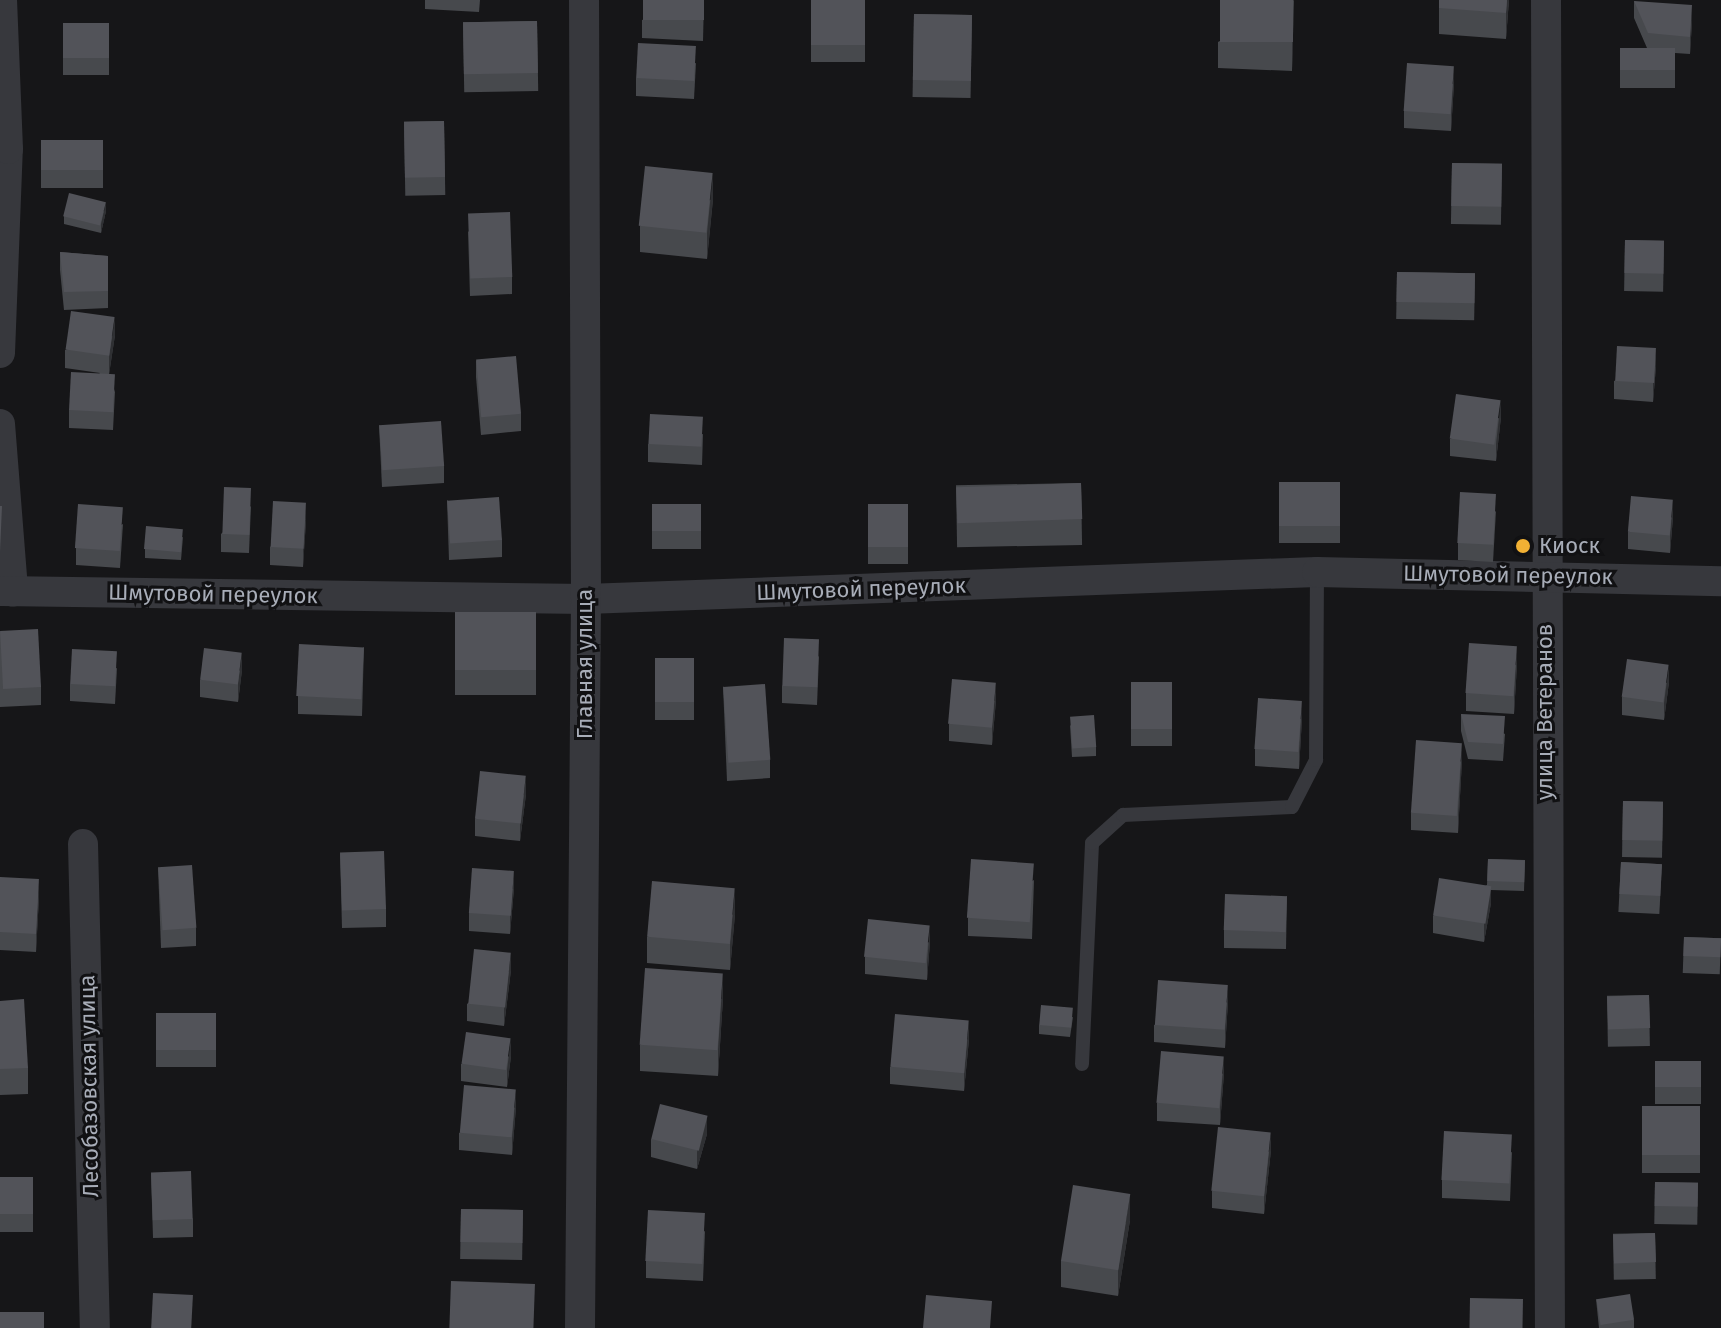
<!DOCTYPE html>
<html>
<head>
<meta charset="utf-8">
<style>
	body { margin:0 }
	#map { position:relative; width:1721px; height:1328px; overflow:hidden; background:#161618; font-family:"Fira Sans",sans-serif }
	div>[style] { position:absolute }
	.lane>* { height:14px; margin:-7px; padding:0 7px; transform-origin:7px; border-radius:7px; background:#37383d }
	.street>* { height:30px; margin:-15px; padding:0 15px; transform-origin:15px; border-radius:15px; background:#37383d }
	.wall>* { inset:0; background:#47494d; transform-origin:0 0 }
	.shaded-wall>* { inset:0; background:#2f3033 }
	.building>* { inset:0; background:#525359; transform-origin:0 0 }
	.dots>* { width:22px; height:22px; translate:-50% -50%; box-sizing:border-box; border:4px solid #111113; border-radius:50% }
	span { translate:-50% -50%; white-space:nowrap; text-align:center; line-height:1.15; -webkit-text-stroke:6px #111113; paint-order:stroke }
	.poi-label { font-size:22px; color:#a8adb8 }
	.left { translate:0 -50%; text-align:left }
	.street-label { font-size:22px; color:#a8adb8 }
</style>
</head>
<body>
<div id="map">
	<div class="lane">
		<i style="left:1082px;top:1064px;width:221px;rotate:-87.4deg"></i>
		<i style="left:1092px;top:843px;width:42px;rotate:-42.1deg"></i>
		<i style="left:1123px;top:815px;width:169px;rotate:-2.7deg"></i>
		<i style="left:1292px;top:807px;width:53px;rotate:-62.9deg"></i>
		<i style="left:1316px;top:760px;width:188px;rotate:-89.7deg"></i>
	</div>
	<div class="street">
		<i style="left:1546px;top:0;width:1328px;rotate:89.83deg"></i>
		<i style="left:0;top:353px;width:204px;rotate:-87.8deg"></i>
		<i style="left:8px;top:149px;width:149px;rotate:-92.3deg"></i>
		<i style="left:0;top:424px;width:168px;rotate:85.5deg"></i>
		<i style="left:0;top:591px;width:586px;rotate:0.78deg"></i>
		<i style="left:586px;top:599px;width:731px;rotate:-2.12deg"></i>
		<i style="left:1317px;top:572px;width:404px;rotate:1.3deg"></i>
		<i style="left:83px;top:844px;width:484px;rotate:88.6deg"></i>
		<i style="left:580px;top:1328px;width:729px;rotate:-89.53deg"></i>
		<i style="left:586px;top:599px;width:599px;rotate:-90.19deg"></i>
	</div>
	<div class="wall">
		<i style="clip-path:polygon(425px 0,480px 0,479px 12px,425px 9px)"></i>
		<i style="clip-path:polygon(704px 0,703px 41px,642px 38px,642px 20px)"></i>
		<i style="left:811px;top:0;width:54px;height:62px"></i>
		<i style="clip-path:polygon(1294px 0,1292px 71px,1218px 68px,1218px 42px)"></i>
		<i style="clip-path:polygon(1509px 0,1506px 39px,1439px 34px,1439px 8px)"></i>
		<i style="clip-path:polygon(1634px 1px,1692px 22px,1690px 54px,1675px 53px,1675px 88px,1620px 88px,1620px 48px,1647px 48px,1634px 18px)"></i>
		<i style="left:914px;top:14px;width:58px;height:83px;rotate:1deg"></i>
		<i style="left:537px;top:21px;width:70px;height:74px;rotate:89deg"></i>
		<i style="left:63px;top:23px;width:46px;height:52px"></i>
		<i style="clip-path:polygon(696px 63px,694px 99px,636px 96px,636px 78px)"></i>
		<i style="clip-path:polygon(1454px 83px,1451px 131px,1404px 128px,1404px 111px)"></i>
		<i style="left:444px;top:121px;width:74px;height:40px;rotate:89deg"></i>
		<i style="left:41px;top:140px;width:62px;height:48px"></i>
		<i style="left:1452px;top:163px;width:50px;height:61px;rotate:1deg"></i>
		<i style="clip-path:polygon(713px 199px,707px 259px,640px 252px,640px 226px)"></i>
		<i style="clip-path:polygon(106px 211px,101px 233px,64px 224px,64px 216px)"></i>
		<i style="clip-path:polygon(468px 231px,512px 277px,512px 294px,470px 296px)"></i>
		<i style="left:1625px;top:240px;width:39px;height:51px;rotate:1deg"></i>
		<i style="clip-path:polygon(60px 252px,108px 256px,108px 308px,64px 310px,60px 270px)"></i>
		<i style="left:1397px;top:272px;width:78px;height:47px;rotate:1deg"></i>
		<i style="clip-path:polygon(115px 335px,109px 374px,115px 392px,113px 430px,69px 428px,69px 410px,100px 373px,65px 368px,65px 350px)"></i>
		<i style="clip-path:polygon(476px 360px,521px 414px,521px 431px,481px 435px,476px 377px)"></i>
		<i style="clip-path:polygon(1656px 366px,1653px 402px,1614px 399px,1614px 381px)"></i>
		<i style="clip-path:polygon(1501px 417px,1496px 461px,1450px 456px,1450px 439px)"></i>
		<i style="clip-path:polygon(379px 425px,444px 466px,444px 483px,382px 487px)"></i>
		<i style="clip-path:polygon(703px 434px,702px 465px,648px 462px,648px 444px)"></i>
		<i style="left:1279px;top:482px;width:61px;height:61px"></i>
		<i style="left:1081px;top:483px;width:62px;height:125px;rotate:89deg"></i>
		<i style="clip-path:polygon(447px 500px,502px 540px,502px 557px,449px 560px)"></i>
		<i style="left:652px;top:504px;width:49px;height:45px"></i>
		<i style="left:868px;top:504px;width:40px;height:60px"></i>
		<i style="clip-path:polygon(251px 506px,249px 553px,221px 552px,221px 534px)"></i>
		<i style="clip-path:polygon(1496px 511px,1493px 562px,1458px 560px,1458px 543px)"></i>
		<i style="clip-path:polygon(1673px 517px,1670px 553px,1628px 549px,1628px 532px)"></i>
		<i style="clip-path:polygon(306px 520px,303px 567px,270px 565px,270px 547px)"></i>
		<i style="clip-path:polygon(123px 524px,120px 568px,76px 565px,76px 548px)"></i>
		<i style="clip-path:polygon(183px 537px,181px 560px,145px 558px,145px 549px)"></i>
		<i style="left:536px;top:612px;width:83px;height:81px;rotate:90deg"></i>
		<i style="clip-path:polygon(0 631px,41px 687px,41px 705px,0 707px)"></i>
		<i style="clip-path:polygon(364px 647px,362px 716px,298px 714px,298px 696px)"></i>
		<i style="clip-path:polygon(819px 656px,817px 705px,782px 703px,782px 686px)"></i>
		<i style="left:694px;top:658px;width:62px;height:39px;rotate:90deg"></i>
		<i style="clip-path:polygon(1517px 664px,1514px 714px,1466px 711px,1466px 693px)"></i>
		<i style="clip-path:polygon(117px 668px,115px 704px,70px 701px,70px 684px)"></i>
		<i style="clip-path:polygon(242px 670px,238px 702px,200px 697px,200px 680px)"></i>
		<i style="left:1131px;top:682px;width:41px;height:64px"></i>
		<i style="clip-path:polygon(1669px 682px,1664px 720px,1622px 715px,1622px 697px)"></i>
		<i style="clip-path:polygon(723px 686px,770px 760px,770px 778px,727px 781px)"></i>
		<i style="clip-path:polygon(996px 700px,992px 745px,949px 741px,949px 724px)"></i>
		<i style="clip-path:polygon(1461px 714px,1505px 734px,1503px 761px,1468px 759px,1461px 731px)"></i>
		<i style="clip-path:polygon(1302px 718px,1299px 769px,1255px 766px,1255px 749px)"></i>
		<i style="clip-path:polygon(1070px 725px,1096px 747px,1096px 756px,1072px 757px)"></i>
		<i style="clip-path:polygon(1462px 760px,1458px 833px,1411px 830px,1411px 813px)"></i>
		<i style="clip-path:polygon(526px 794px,520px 841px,475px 836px,475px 819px)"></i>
		<i style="left:1623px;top:801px;width:40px;height:56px;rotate:1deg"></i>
		<i style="clip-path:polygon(340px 853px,386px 909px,386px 927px,342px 928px)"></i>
		<i style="clip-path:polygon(1488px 859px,1525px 860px,1524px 891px,1491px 890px,1491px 903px,1484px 942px,1433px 933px,1433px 916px,1487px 885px)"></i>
		<i style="left:1621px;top:862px;width:41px;height:50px;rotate:3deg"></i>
		<i style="clip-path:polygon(158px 867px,196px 928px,196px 946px,161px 948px)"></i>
		<i style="clip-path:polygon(0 877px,39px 897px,36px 952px,0 950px)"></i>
		<i style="clip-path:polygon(1034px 880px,1032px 939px,968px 936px,968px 918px)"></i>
		<i style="clip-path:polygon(514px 888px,510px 934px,469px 931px,469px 913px)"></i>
		<i style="clip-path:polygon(1287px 896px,1286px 949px,1224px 948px,1224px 930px)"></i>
		<i style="clip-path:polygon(735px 914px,730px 970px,647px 963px,647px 937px)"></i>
		<i style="left:1684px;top:937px;width:37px;height:36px;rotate:2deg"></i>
		<i style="clip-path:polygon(930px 942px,927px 980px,865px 974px,865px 957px)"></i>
		<i style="clip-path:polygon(511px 970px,504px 1026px,467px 1021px,467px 1004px)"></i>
		<i style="left:1649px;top:995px;width:51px;height:42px;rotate:89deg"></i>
		<i style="clip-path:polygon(723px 998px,718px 1076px,640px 1071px,640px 1045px)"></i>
		<i style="clip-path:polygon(0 1001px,28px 1068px,28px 1094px,0 1095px)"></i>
		<i style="clip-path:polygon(1228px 1002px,1225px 1048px,1154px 1042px,1154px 1025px)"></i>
		<i style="left:156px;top:1013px;width:60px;height:54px"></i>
		<i style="clip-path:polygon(1073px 1017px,1070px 1037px,1039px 1034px,1039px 1025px)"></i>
		<i style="clip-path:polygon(969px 1039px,964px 1091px,890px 1084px,890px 1067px)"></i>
		<i style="clip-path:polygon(511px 1056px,507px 1087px,461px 1081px,461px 1064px)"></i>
		<i style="left:1655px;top:1061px;width:46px;height:43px"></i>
		<i style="clip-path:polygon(1224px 1073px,1220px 1125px,1157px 1121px,1157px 1103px)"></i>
		<i style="left:1642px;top:1106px;width:58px;height:67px"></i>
		<i style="clip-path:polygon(516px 1107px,512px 1155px,459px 1150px,459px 1133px)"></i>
		<i style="clip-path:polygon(707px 1134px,697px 1169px,651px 1157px,651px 1139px)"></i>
		<i style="clip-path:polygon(1271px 1150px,1264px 1214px,1212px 1208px,1212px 1191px)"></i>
		<i style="clip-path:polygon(1512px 1152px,1510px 1201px,1442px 1198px,1442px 1180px)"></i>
		<i style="clip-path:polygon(151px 1173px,193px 1219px,193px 1237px,153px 1238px)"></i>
		<i style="left:0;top:1177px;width:33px;height:55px"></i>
		<i style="left:1655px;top:1182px;width:43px;height:42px;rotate:1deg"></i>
		<i style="left:461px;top:1209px;width:62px;height:50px;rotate:1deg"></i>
		<i style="clip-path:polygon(1130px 1220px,1118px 1296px,1061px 1287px,1061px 1261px)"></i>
		<i style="clip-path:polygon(705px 1231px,703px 1281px,646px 1278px,646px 1261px)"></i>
		<i style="left:1655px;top:1233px;width:46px;height:42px;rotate:89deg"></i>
		<i style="clip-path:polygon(1596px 1299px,1634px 1320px,1634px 1328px,1599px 1328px)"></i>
	</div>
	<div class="shaded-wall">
		<i style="clip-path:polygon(1294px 0,1292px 71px,1292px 46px)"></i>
		<i style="clip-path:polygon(1507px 0,1509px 0,1506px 39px,1506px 13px)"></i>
		<i style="clip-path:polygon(1692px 5px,1692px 22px,1690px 54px,1690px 37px)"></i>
		<i style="clip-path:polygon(1454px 66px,1454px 83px,1451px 131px,1451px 114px)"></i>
		<i style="clip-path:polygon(713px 173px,713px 199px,707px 259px,707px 233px)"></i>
		<i style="clip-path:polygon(106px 202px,106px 211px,101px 233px,101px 224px)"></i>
		<i style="clip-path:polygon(115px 317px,115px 335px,109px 375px,109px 357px)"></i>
		<i style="clip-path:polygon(1656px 348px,1656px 366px,1653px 402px,1653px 384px)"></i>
		<i style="clip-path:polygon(1501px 400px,1501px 417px,1496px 461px,1496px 444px)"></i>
		<i style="clip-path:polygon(1673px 500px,1673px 517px,1670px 553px,1670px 536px)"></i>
		<i style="clip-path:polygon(306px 503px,306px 520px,303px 567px,303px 550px)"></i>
		<i style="clip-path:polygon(1517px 646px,1517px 664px,1514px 714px,1514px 696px)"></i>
		<i style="clip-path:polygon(242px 653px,242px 670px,238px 702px,238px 684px)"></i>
		<i style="clip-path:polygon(1669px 665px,1669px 682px,1664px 720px,1664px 703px)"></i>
		<i style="clip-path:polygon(996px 683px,996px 700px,992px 745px,992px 728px)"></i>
		<i style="clip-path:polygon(1302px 701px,1302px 718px,1299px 769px,1299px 752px)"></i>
		<i style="clip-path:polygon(1462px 743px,1462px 760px,1458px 833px,1458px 815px)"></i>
		<i style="clip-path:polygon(526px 776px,526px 794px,520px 841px,520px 824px)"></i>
		<i style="clip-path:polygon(514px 871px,514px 888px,510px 934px,510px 917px)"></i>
		<i style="clip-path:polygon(39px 879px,39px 897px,36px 952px,36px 934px)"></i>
		<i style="clip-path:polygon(1491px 886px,1491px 903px,1484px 942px,1484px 924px)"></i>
		<i style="clip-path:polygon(735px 888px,735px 914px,730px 970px,730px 945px)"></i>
		<i style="clip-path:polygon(930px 925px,930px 942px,927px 980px,927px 963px)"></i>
		<i style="clip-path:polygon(511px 953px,511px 970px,504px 1026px,504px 1009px)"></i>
		<i style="clip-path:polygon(723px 973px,723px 998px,718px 1076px,718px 1050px)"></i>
		<i style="clip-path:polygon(1228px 985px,1228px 1002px,1225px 1048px,1225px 1030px)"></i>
		<i style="clip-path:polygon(969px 1021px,969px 1039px,964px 1091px,964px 1074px)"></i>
		<i style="clip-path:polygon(511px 1038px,511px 1056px,507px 1087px,507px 1070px)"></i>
		<i style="clip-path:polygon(1224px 1056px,1224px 1073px,1220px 1125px,1220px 1108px)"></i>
		<i style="clip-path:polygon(516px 1090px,516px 1107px,512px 1155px,512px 1138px)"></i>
		<i style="clip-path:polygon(707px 1116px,707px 1134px,697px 1169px,697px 1152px)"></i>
		<i style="clip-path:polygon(1271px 1133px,1271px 1150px,1264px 1214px,1264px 1197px)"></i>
		<i style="clip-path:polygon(1130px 1194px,1130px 1220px,1118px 1296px,1118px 1270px)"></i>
	</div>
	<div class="building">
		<i style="left:643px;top:0;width:61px;height:20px"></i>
		<i style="left:811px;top:0;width:54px;height:45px"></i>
		<i style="left:1220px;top:0;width:73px;height:42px"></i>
		<i style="clip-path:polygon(1439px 0,1507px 0,1506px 13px,1439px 8px)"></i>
		<i style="clip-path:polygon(1634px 1px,1692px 5px,1690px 37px,1648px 33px)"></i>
		<i style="left:914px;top:14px;width:58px;height:66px;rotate:1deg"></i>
		<i style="left:537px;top:21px;width:52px;height:74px;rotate:89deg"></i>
		<i style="left:63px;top:23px;width:46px;height:35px"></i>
		<i style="left:638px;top:43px;width:58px;height:35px;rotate:3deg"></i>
		<i style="left:1620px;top:48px;width:55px;height:22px"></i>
		<i style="left:1407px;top:63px;width:47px;height:48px;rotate:4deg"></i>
		<i style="left:444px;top:121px;width:56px;height:40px;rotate:89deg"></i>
		<i style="left:41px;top:140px;width:62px;height:30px"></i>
		<i style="left:1452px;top:163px;width:50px;height:43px;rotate:1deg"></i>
		<i style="left:645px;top:166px;width:68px;height:60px;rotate:6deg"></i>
		<i style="left:69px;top:193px;width:38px;height:24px;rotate:14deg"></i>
		<i style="left:510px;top:212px;width:65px;height:42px;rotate:88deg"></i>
		<i style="left:1625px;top:240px;width:39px;height:33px;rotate:1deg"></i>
		<i style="clip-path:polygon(60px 252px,108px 256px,108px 291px,64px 292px)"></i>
		<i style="left:1397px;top:272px;width:78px;height:30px;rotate:1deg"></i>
		<i style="left:71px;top:311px;width:44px;height:39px;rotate:8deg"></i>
		<i style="left:1617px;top:346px;width:39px;height:35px;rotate:3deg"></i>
		<i style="left:516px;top:356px;width:58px;height:40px;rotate:85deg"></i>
		<i style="left:71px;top:372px;width:44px;height:38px;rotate:3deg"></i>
		<i style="left:1456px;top:394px;width:45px;height:45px;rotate:8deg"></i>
		<i style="left:650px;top:414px;width:53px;height:30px;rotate:3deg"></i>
		<i style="left:441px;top:421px;width:45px;height:62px;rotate:86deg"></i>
		<i style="left:1279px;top:482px;width:61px;height:44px"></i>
		<i style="left:1081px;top:483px;width:36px;height:125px;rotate:88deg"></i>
		<i style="left:224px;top:487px;width:27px;height:47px;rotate:2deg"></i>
		<i style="left:1460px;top:492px;width:36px;height:51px;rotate:3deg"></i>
		<i style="left:1631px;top:496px;width:42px;height:36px;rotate:5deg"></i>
		<i style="left:499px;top:497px;width:43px;height:52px;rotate:86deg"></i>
		<i style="left:273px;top:501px;width:33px;height:46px;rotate:3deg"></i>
		<i style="left:78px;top:504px;width:45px;height:44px;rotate:4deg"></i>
		<i style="left:652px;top:504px;width:49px;height:27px"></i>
		<i style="left:868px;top:504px;width:40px;height:43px"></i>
		<i style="clip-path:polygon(0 506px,2px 506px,0 552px)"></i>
		<i style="left:146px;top:526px;width:37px;height:23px;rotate:5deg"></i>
		<i style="left:536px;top:612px;width:58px;height:81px;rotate:90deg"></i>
		<i style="left:38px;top:629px;width:58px;height:38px;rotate:87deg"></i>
		<i style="left:784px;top:638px;width:35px;height:48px;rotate:2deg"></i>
		<i style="left:1469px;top:643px;width:48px;height:50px;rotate:4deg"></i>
		<i style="left:299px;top:644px;width:65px;height:52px;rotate:3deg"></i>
		<i style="left:204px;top:648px;width:38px;height:32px;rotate:7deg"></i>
		<i style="left:72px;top:649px;width:45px;height:35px;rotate:3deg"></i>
		<i style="left:694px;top:658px;width:44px;height:39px;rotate:90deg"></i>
		<i style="left:1627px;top:659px;width:42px;height:38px;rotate:8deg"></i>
		<i style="left:952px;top:679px;width:44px;height:45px;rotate:5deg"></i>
		<i style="left:1131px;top:682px;width:41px;height:47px"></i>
		<i style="left:765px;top:684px;width:76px;height:42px;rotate:86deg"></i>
		<i style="left:1258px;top:698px;width:44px;height:51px;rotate:4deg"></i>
		<i style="clip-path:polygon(1461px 714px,1505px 716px,1503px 744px,1468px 742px)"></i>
		<i style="left:1094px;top:715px;width:32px;height:24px;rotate:86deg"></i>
		<i style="left:1416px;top:740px;width:46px;height:73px;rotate:4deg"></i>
		<i style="left:480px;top:771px;width:46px;height:48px;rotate:6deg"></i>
		<i style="left:1623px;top:801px;width:40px;height:39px;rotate:1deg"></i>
		<i style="left:384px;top:851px;width:58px;height:44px;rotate:88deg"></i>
		<i style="left:971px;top:859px;width:63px;height:59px;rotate:4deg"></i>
		<i style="left:1488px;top:859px;width:37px;height:22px;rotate:2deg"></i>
		<i style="left:1621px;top:862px;width:41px;height:32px;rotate:3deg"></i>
		<i style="left:192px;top:865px;width:63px;height:34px;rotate:86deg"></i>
		<i style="left:472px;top:868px;width:42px;height:45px;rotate:4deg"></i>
		<i style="left:0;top:877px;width:39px;height:55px;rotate:3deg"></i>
		<i style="left:1439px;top:878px;width:53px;height:38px;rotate:9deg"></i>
		<i style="left:652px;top:881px;width:83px;height:56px;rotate:5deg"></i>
		<i style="left:1225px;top:894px;width:62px;height:36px;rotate:2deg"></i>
		<i style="left:868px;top:919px;width:62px;height:38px;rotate:6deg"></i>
		<i style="left:1684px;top:937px;width:37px;height:19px;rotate:2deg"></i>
		<i style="left:474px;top:949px;width:37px;height:55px;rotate:6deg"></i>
		<i style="left:645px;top:968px;width:78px;height:77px;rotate:4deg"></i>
		<i style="left:1158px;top:980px;width:70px;height:45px;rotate:4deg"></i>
		<i style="left:1649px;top:995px;width:33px;height:42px;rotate:88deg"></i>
		<i style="clip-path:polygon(24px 999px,28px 1068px,0 1069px,0 1001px)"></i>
		<i style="left:1041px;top:1005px;width:32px;height:20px;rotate:5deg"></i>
		<i style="left:156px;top:1013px;width:60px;height:37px"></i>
		<i style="left:895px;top:1014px;width:74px;height:53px;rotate:5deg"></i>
		<i style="left:466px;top:1032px;width:45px;height:32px;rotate:8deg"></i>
		<i style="left:1161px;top:1051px;width:63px;height:52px;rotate:5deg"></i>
		<i style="left:1655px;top:1061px;width:46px;height:26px"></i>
		<i style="left:464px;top:1085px;width:52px;height:48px;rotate:5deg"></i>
		<i style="left:660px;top:1104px;width:49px;height:36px;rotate:14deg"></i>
		<i style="left:1642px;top:1106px;width:58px;height:49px"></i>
		<i style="left:1218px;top:1127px;width:53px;height:64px;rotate:6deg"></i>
		<i style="left:1444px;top:1131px;width:68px;height:49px;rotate:3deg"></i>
		<i style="left:191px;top:1171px;width:48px;height:40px;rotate:88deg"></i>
		<i style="left:0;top:1177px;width:33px;height:37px"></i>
		<i style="left:1655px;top:1182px;width:43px;height:24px;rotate:1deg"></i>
		<i style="left:1073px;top:1185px;width:58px;height:77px;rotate:9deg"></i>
		<i style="left:461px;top:1209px;width:62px;height:33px;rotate:1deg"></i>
		<i style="left:648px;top:1210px;width:57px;height:51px;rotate:3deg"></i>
		<i style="left:1655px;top:1233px;width:29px;height:42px;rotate:88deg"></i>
		<i style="left:451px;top:1281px;width:84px;height:47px;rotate:2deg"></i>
		<i style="left:153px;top:1293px;width:40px;height:35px;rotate:3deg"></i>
		<i style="left:1630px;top:1294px;width:26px;height:34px;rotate:81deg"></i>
		<i style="clip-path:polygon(926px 1295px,992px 1301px,990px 1328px,923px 1328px)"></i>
		<i style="left:1470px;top:1298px;width:53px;height:30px;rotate:1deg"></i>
		<i style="left:44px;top:1312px;width:16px;height:44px;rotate:90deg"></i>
	</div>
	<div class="dots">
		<i style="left:1523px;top:546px;background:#f2b134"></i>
	</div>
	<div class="poi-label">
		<span class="left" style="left:1539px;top:546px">Киоск</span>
	</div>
	<div class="street-label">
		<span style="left:1508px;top:575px;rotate:1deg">Шмутовой переулок</span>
		<span style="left:861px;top:589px;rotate:-2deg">Шмутовой переулок</span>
		<span style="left:213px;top:594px;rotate:1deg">Шмутовой переулок</span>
		<span style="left:585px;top:664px;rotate:-90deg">Главная улица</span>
		<span style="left:1545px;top:712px;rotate:-90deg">улица Ветеранов</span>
		<span style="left:89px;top:1086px;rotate:-91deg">Лесобазовская улица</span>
	</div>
</div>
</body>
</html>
